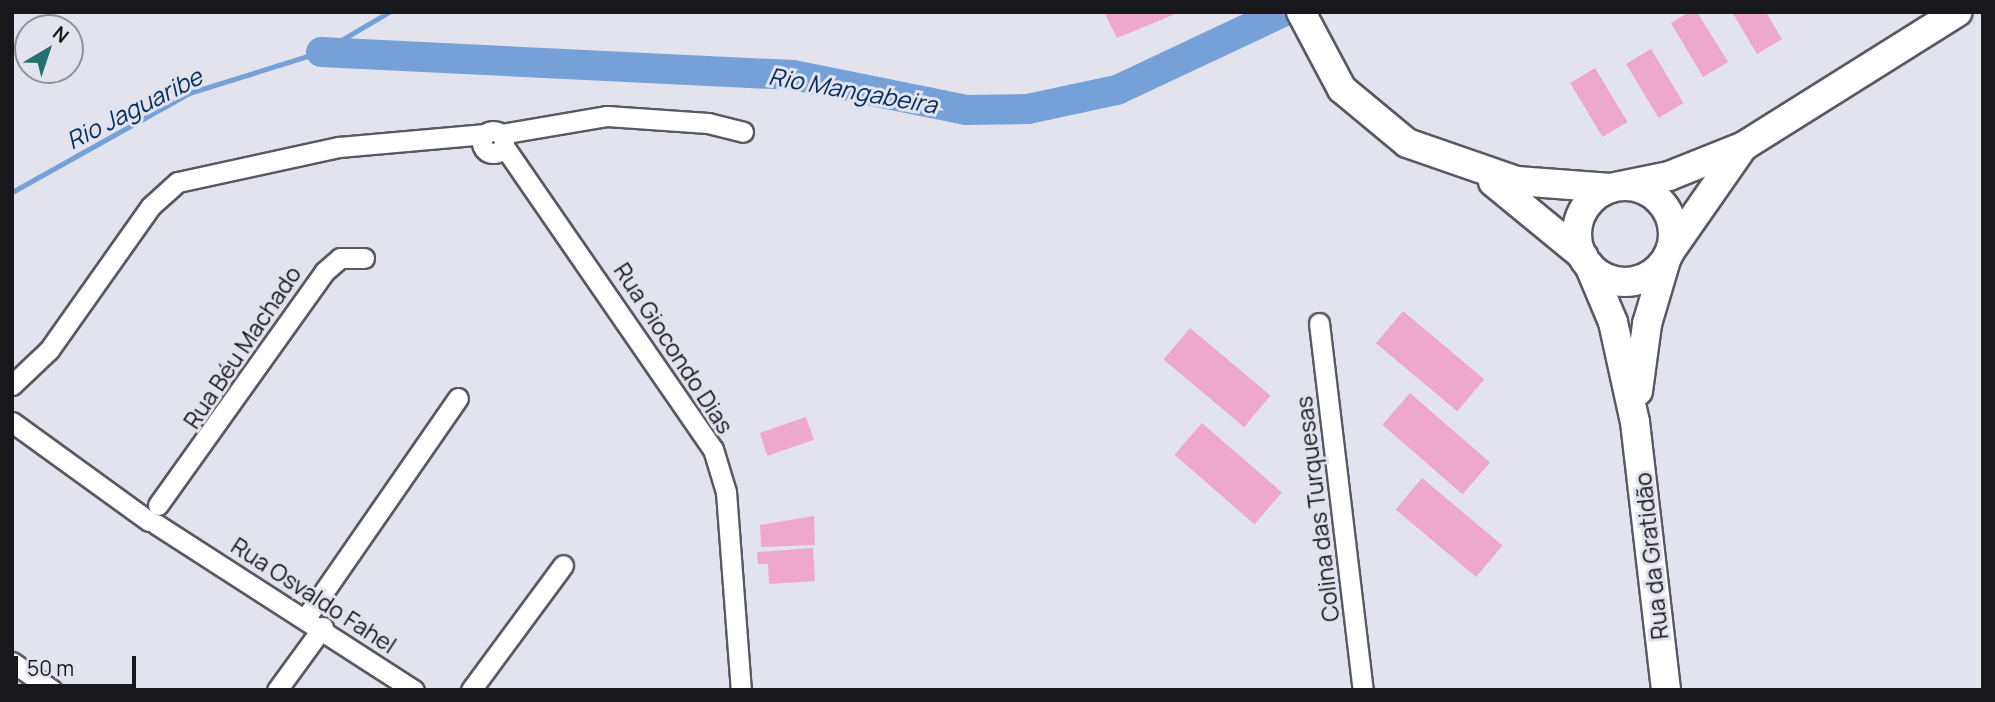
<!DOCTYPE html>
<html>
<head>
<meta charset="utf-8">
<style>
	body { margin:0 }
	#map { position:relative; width:1995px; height:702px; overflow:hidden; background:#e2e3ed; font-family:Manrope,sans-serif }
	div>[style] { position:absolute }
	.stream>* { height:5px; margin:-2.5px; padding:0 2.5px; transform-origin:2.5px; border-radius:2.5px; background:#75a1d8 }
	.river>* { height:30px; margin:-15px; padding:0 15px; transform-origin:15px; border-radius:15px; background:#75a1d8 }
	.building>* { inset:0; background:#eea8ca; transform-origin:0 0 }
	.roads { filter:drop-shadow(2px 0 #585962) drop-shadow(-2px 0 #585962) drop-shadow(0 2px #585962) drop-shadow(0 -2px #585962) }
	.street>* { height:19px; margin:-9.5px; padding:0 9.5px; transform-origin:9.5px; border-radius:9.5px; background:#fff }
	.street>.ring { margin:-9.5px; padding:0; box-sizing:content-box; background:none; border:19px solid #fff; border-radius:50% }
	.secondary>* { height:28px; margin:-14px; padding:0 14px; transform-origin:14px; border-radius:14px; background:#fff }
	.secondary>.ring { margin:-14px; padding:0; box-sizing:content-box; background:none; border:28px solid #fff; border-radius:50% }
	span { translate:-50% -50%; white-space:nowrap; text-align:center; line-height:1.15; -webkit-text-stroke:6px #e2e3ed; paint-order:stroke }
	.street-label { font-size:23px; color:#18181c }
	.water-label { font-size:24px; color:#013061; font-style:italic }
	.frame { position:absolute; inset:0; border:14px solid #18181c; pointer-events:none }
	.north { position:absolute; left:14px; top:14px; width:70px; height:70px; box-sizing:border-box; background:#e2e3ed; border:2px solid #919299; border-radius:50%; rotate:39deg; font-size:19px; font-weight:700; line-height:28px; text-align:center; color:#18181c }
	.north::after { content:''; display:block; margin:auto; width:24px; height:32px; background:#25706f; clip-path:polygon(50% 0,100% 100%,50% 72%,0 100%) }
	.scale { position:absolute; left:14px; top:656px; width:122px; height:32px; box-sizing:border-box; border:4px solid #18181c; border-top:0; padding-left:9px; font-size:21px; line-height:24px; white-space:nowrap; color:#18181c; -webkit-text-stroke:5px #e2e3ed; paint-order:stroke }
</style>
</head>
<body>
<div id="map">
	<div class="stream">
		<i style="left:12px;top:192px;width:203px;rotate:-29.2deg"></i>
		<i style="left:189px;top:93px;width:138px;rotate:-17.3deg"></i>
		<i style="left:321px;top:52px;width:79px;rotate:-30.5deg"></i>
	</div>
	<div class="river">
		<i style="left:321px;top:52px;width:473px;rotate:2.8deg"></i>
		<i style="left:793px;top:75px;width:177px;rotate:11.4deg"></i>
		<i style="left:966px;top:110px;width:62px;rotate:-0.9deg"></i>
		<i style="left:1028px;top:109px;width:91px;rotate:-12.1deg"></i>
		<i style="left:1117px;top:90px;width:183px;rotate:-25.2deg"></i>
	</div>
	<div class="building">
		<i style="clip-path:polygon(1104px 12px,1180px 12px,1117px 38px)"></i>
		<i style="clip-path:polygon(1689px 12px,1697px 12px,1728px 62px,1703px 77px,1671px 23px)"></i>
		<i style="clip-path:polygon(1732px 12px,1766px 12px,1782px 39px,1757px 54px)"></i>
		<i style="left:1651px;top:49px;width:63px;height:29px;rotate:59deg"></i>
		<i style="left:1595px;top:68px;width:63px;height:29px;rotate:59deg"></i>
		<i style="left:1403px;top:311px;width:106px;height:42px;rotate:40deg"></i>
		<i style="left:1190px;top:328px;width:105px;height:41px;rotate:40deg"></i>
		<i style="left:1410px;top:393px;width:106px;height:42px;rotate:41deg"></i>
		<i style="left:806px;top:417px;width:24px;height:49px;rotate:71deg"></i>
		<i style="left:1202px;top:423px;width:106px;height:42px;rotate:41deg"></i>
		<i style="left:1422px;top:478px;width:105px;height:41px;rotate:40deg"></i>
		<i style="clip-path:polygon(814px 516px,815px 545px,761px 547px,760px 525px)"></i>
		<i style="clip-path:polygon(813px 548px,815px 581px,769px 584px,768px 564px,758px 564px,757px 552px)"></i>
	</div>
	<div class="roads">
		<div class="street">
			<i class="ring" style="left:482px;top:131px;width:3px;height:3px"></i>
			<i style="left:501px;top:134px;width:108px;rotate:-9.6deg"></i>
			<i style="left:607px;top:116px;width:101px;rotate:4deg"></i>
			<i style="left:708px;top:123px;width:36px;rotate:14deg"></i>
			<i style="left:503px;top:145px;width:369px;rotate:55.4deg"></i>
			<i style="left:713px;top:449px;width:45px;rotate:73.2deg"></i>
			<i style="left:726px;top:492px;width:199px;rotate:85.7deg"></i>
			<i style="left:1319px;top:323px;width:370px;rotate:83.2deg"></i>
			<i style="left:12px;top:385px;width:51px;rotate:-43.4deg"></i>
			<i style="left:49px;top:350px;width:176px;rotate:-54.7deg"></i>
			<i style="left:151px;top:206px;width:36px;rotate:-42deg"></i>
			<i style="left:178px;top:182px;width:165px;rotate:-12.3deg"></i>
			<i style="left:339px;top:147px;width:147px;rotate:-5.1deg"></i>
			<i style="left:12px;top:422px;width:169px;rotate:35.9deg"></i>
			<i style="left:158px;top:505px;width:286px;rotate:-54.5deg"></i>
			<i style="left:324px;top:272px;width:21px;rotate:-41deg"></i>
			<i style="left:340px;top:258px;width:24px"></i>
			<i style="left:156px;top:524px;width:307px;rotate:32.8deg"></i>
			<i style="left:307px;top:616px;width:265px;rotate:-55.3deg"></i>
			<i style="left:12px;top:662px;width:49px;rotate:35deg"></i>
			<i style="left:277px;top:690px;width:78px;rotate:-53.9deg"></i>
			<i style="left:471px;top:690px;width:155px;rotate:-53.6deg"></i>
		</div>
		<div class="secondary">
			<i style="left:1301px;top:12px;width:87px;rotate:62deg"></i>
			<i style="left:1342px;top:89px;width:85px;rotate:39.7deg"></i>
			<i style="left:1407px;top:143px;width:116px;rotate:19.1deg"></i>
			<i style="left:1517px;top:181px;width:94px;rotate:4.3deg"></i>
			<i style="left:1493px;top:182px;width:117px;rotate:39.4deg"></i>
			<i style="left:1620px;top:186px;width:50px;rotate:-11.5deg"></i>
			<i style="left:1669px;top:176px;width:81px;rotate:-21.8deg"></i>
			<i style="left:1744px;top:146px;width:252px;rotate:-32.1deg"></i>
			<i class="ring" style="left:1577px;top:186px;width:68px;height:68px"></i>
			<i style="left:1671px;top:250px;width:121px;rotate:-55.1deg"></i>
			<i style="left:1589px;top:265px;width:62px;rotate:67.2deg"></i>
			<i style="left:1613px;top:322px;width:102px;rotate:77.6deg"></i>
			<i style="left:1635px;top:422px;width:270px;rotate:83.4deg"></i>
			<i style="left:1638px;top:391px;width:68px;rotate:-82.3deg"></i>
			<i style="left:1647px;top:324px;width:67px;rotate:-73.5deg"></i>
		</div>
	</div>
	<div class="street-label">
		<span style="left:242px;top:347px;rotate:-56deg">Rua Béu Machado</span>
		<span style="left:674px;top:348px;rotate:57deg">Rua Giocondo Dias</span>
		<span style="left:1317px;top:509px;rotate:-97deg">Colina das Turquesas</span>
		<span style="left:1651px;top:556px;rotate:-96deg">Rua da Gratidão</span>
		<span style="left:314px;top:595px;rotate:33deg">Rua Osvaldo Fahel</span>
	</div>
	<div class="water-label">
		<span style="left:853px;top:90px;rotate:10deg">Rio Mangabeira</span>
		<span style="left:134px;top:108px;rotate:-27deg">Rio Jaguaribe</span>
	</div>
	<div class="frame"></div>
	<div class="north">N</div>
	<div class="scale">50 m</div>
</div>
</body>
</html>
